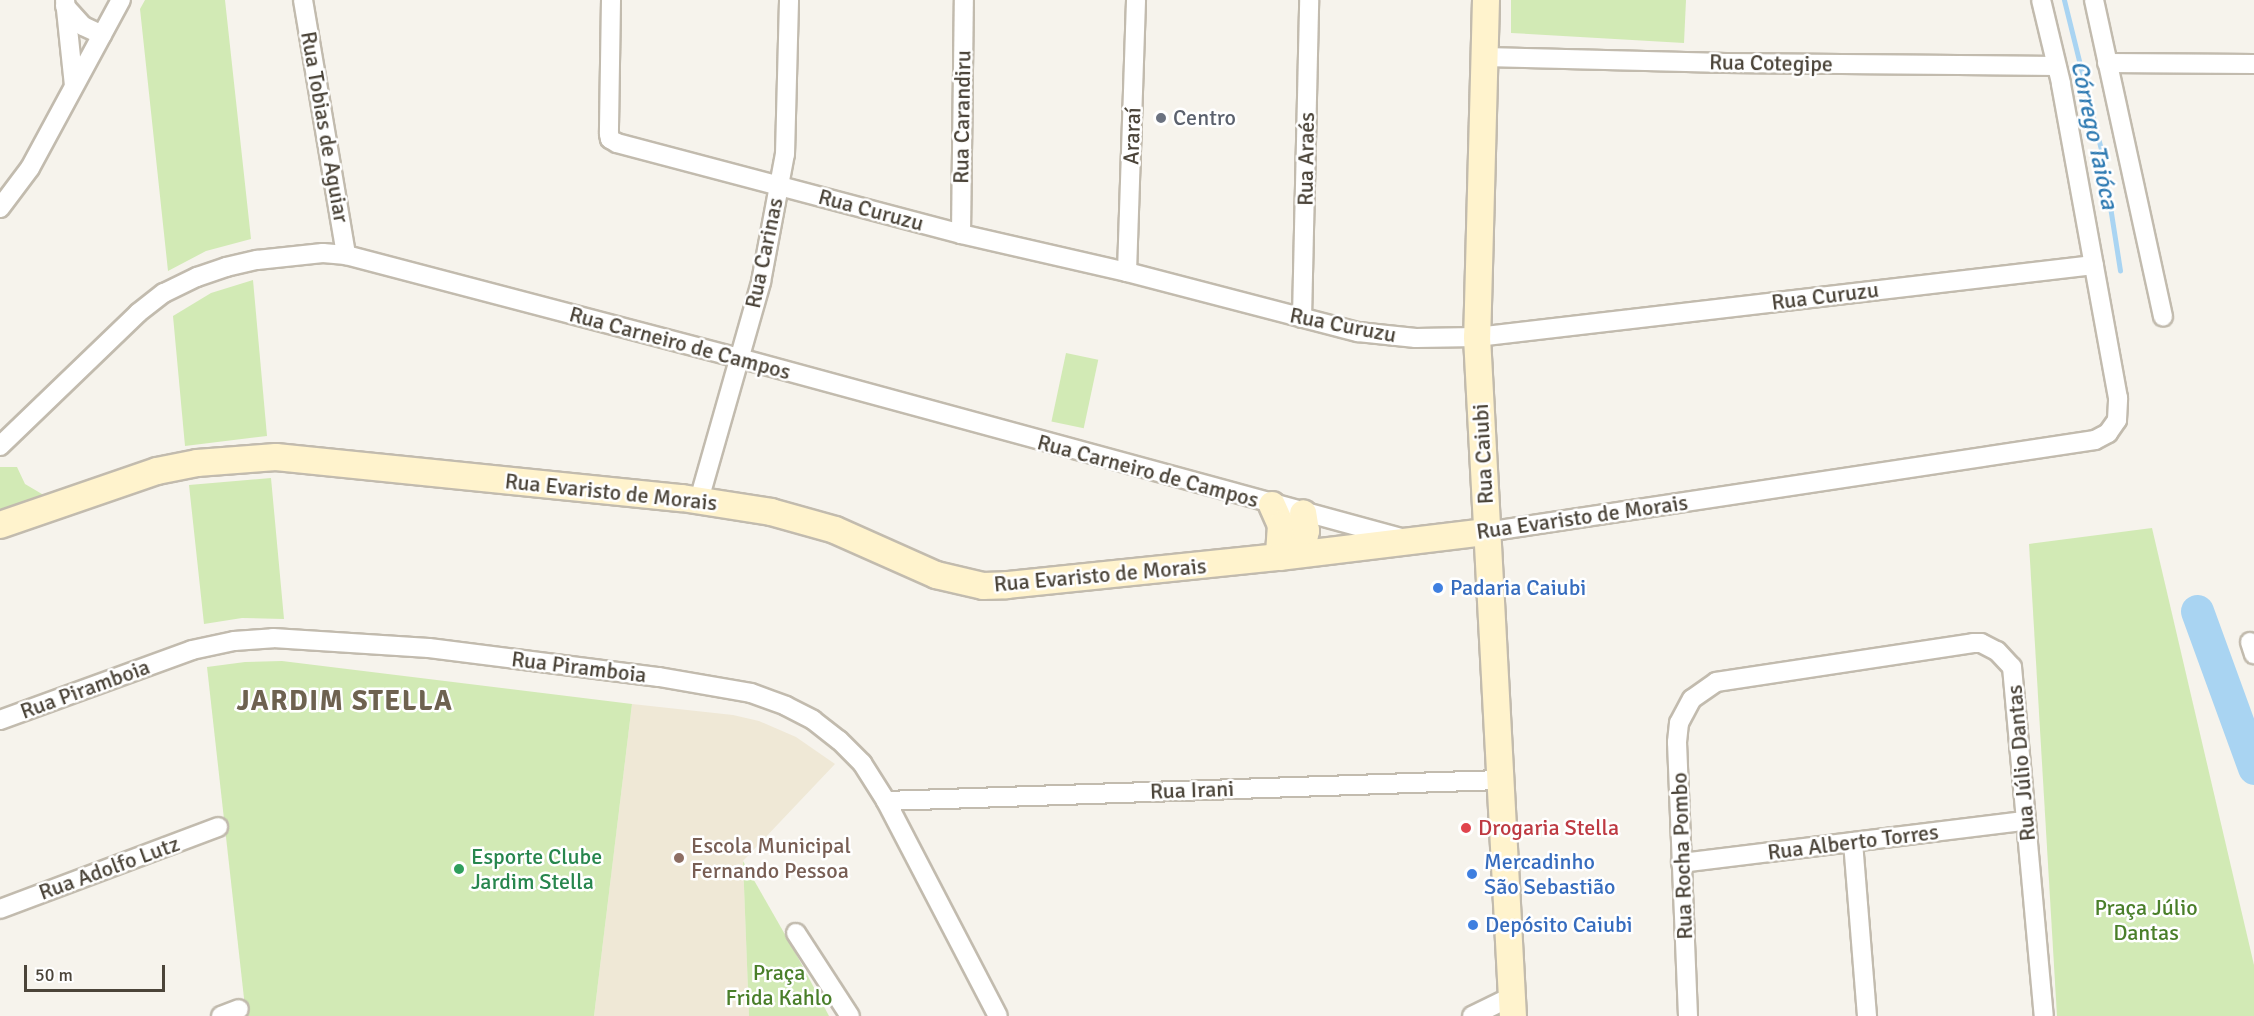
<!DOCTYPE html>
<html>
<head>
<meta charset="utf-8">
<style>
	body { margin:0 }
	#map { position:relative; width:2254px; height:1016px; overflow:hidden; background:#f6f3ec; font-family:Signika,sans-serif }
	div>[style] { position:absolute }
	.education>* { inset:0; background:#efe8d6 }
	.green>* { inset:0; background:#d2eab5; transform-origin:0 0 }
	.stream>* { height:5px; margin:-2.5px; padding:0 2.5px; transform-origin:2.5px; border-radius:2.5px; background:#a9d4f2 }
	.river>* { height:33px; margin:-16.5px; padding:0 16.5px; transform-origin:16.5px; border-radius:16.5px; background:#a9d4f2 }
	.roads { filter:drop-shadow(2px 0 #c2bbae) drop-shadow(-2px 0 #c2bbae) drop-shadow(0 2px #c2bbae) drop-shadow(0 -2px #c2bbae) }
	.street>* { height:18px; margin:-9px; padding:0 9px; transform-origin:9px; border-radius:9px; background:#fff }
	.secondary>* { height:26px; margin:-13px; padding:0 13px; transform-origin:13px; border-radius:13px; background:#fff3cd }
	.dots>* { width:16px; height:16px; translate:-50% -50%; box-sizing:border-box; border:3px solid #fff; border-radius:50% }
	span { translate:-50% -50%; white-space:nowrap; text-align:center; line-height:1.15; -webkit-text-stroke:5px #fff; paint-order:stroke }
	.street-label { font-size:22px; color:#4b4439 }
	.worship-label { font-size:22px; color:#5b616d }
	.left { translate:0 -50%; text-align:left }
	.shop-label { font-size:22px; color:#366cbe }
	.health-label { font-size:22px; color:#be3a42 }
	.education-label { font-size:22px; color:#785e54 }
	.leisure-label { font-size:22px; color:#27864d }
	.park-label { font-size:22px; color:#4a7f2a }
	.water-label { font-size:24px; color:#2e7ab2; font-style:italic }
	.district-label { font-size:28px; color:#6e6250; font-weight:700; letter-spacing:1.5px }
	.scale { position:absolute; left:24px; top:965px; width:141px; height:27px; box-sizing:border-box; border:3px solid #4b4439; border-top:0; padding-left:8px; font-size:18px; line-height:21px; white-space:nowrap; color:#4b4439; -webkit-text-stroke:4px #fff; paint-order:stroke }
</style>
</head>
<body>
<div id="map">
	<div class="education">
		<i style="clip-path:polygon(632px 704px,733px 715px,759px 721px,796px 737px,835px 764px,743px 861px,749px 1016px,594px 1016px)"></i>
	</div>
	<div class="green">
		<i style="clip-path:polygon(145px 0,225px 0,251px 239px,206px 251px,168px 271px,140px 9px)"></i>
		<i style="clip-path:polygon(1511px 0,1686px 0,1684px 43px,1511px 33px)"></i>
		<i style="clip-path:polygon(253px 280px,267px 436px,185px 446px,173px 316px,211px 293px)"></i>
		<i style="left:1066px;top:353px;width:33px;height:70px;rotate:12deg"></i>
		<i style="clip-path:polygon(0 467px,17px 467px,25px 484px,47px 497px,0 514px)"></i>
		<i style="clip-path:polygon(271px 478px,284px 619px,242px 618px,204px 624px,189px 485px)"></i>
		<i style="clip-path:polygon(2152px 528px,2254px 965px,2254px 1016px,2057px 1016px,2029px 544px)"></i>
		<i style="clip-path:polygon(282px 661px,632px 704px,594px 1016px,246px 1016px,207px 667px,245px 662px)"></i>
		<i style="clip-path:polygon(743px 861px,795px 952px,829px 1016px,749px 1016px)"></i>
	</div>
	<div class="stream">
		<i style="left:2064px;top:0;width:154px;rotate:76.1deg"></i>
		<i style="left:2101px;top:149px;width:123px;rotate:81.1deg"></i>
	</div>
	<div class="river">
		<i style="left:2197px;top:611px;width:167px;rotate:70deg"></i>
	</div>
	<div class="roads">
		<div class="street">
			<i style="left:65px;top:0;width:86px;rotate:84deg"></i>
			<i style="left:303px;top:0;width:259px;rotate:80.4deg"></i>
			<i style="left:611px;top:0;width:134px;rotate:90.9deg"></i>
			<i style="left:609px;top:134px;width:5px;rotate:79deg"></i>
			<i style="left:610px;top:139px;width:8px;rotate:30deg"></i>
			<i style="left:617px;top:143px;width:356px;rotate:14.8deg"></i>
			<i style="left:961px;top:234px;width:170px;rotate:12.9deg"></i>
			<i style="left:1127px;top:272px;width:239px;rotate:14.6deg"></i>
			<i style="left:1358px;top:332px;width:58px;rotate:5.9deg"></i>
			<i style="left:1416px;top:338px;width:61px;rotate:-0.9deg"></i>
			<i style="left:1477px;top:337px;width:621px;rotate:-6.66deg"></i>
			<i style="left:2094px;top:0;width:324px;rotate:77.7deg"></i>
			<i style="left:65px;top:6px;width:27px;rotate:48deg"></i>
			<i style="left:83px;top:26px;width:21px;rotate:25deg"></i>
			<i style="left:1485px;top:57px;width:241px;rotate:1.4deg"></i>
			<i style="left:1726px;top:63px;width:330px;rotate:0.5deg"></i>
			<i style="left:2107px;top:63px;width:147px;rotate:0.4deg"></i>
			<i style="left:0;top:208px;width:50px;rotate:-53.1deg"></i>
			<i style="left:30px;top:168px;width:191px;rotate:-61.6deg"></i>
			<i style="left:961px;top:234px;width:234px;rotate:-89.3deg"></i>
			<i style="left:1127px;top:272px;width:272px;rotate:-88.1deg"></i>
			<i style="left:1302px;top:318px;width:318px;rotate:-88.7deg"></i>
			<i style="left:0;top:446px;width:192px;rotate:-43.9deg"></i>
			<i style="left:138px;top:313px;width:33px;rotate:-38deg"></i>
			<i style="left:164px;top:293px;width:37px;rotate:-26deg"></i>
			<i style="left:197px;top:277px;width:31px;rotate:-19deg"></i>
			<i style="left:226px;top:267px;width:32px;rotate:-13deg"></i>
			<i style="left:257px;top:260px;width:66px;rotate:-6.1deg"></i>
			<i style="left:323px;top:253px;width:23px;rotate:5deg"></i>
			<i style="left:346px;top:255px;width:406px;rotate:14.7deg"></i>
			<i style="left:739px;top:358px;width:686px;rotate:15.21deg"></i>
			<i style="left:699px;top:500px;width:227px;rotate:-74.1deg"></i>
			<i style="left:761px;top:282px;width:130px;rotate:-79.4deg"></i>
			<i style="left:785px;top:154px;width:154px;rotate:-88.5deg"></i>
			<i style="left:1486px;top:532px;width:616px;rotate:-8.59deg"></i>
			<i style="left:2095px;top:440px;width:15px;rotate:-28deg"></i>
			<i style="left:2108px;top:433px;width:16px;rotate:-55deg"></i>
			<i style="left:2117px;top:420px;width:22px;rotate:-87deg"></i>
			<i style="left:2118px;top:398px;width:320px;rotate:-100.3deg"></i>
			<i style="left:2061px;top:83px;width:85px;rotate:-103.5deg"></i>
			<i style="left:2250px;top:642px;width:13px;rotate:72deg"></i>
			<i style="left:0;top:720px;width:204px;rotate:-20deg"></i>
			<i style="left:192px;top:650px;width:43px;rotate:-12.1deg"></i>
			<i style="left:234px;top:641px;width:39px;rotate:-4deg"></i>
			<i style="left:273px;top:638px;width:156px;rotate:3.7deg"></i>
			<i style="left:429px;top:648px;width:232px;rotate:7.2deg"></i>
			<i style="left:659px;top:677px;width:93px;rotate:9.9deg"></i>
			<i style="left:751px;top:693px;width:37px;rotate:20deg"></i>
			<i style="left:786px;top:706px;width:30px;rotate:27deg"></i>
			<i style="left:813px;top:720px;width:33px;rotate:38deg"></i>
			<i style="left:839px;top:740px;width:33px;rotate:45deg"></i>
			<i style="left:862px;top:763px;width:45px;rotate:57.7deg"></i>
			<i style="left:886px;top:801px;width:242px;rotate:62.5deg"></i>
			<i style="left:886px;top:801px;width:613px;rotate:-1.96deg"></i>
			<i style="left:1853px;top:842px;width:175px;rotate:85.4deg"></i>
			<i style="left:1681px;top:863px;width:347px;rotate:-7deg"></i>
			<i style="left:0;top:909px;width:233px;rotate:-20.6deg"></i>
			<i style="left:796px;top:933px;width:99px;rotate:57deg"></i>
			<i style="left:221px;top:1016px;width:19px;rotate:-21deg"></i>
			<i style="left:1472px;top:1016px;width:43px;rotate:-26deg"></i>
			<i style="left:1688px;top:1016px;width:274px;rotate:-92.3deg"></i>
			<i style="left:1677px;top:742px;width:19px;rotate:-84deg"></i>
			<i style="left:1679px;top:723px;width:27px;rotate:-62deg"></i>
			<i style="left:1692px;top:699px;width:29px;rotate:-35deg"></i>
			<i style="left:1716px;top:682px;width:260px;rotate:-8.6deg"></i>
			<i style="left:1973px;top:643px;width:8px"></i>
			<i style="left:1981px;top:643px;width:18px;rotate:27deg"></i>
			<i style="left:1997px;top:651px;width:22px;rotate:47deg"></i>
			<i style="left:2012px;top:667px;width:350px;rotate:84.8deg"></i>
		</div>
		<div class="secondary">
			<i style="left:1486px;top:0;width:337px;rotate:91.5deg"></i>
			<i style="left:1477px;top:337px;width:680px;rotate:86.97deg"></i>
			<i style="left:1272px;top:505px;width:22px;rotate:66deg"></i>
			<i style="left:1281px;top:525px;width:32px;rotate:94deg"></i>
			<i style="left:0;top:525px;width:166px;rotate:-19deg"></i>
			<i style="left:157px;top:471px;width:41px;rotate:-11.3deg"></i>
			<i style="left:197px;top:463px;width:79px;rotate:-4.3deg"></i>
			<i style="left:276px;top:457px;width:408px;rotate:5.8deg"></i>
			<i style="left:682px;top:498px;width:90px;rotate:8.9deg"></i>
			<i style="left:771px;top:512px;width:66px;rotate:15.7deg"></i>
			<i style="left:835px;top:530px;width:111px;rotate:24deg"></i>
			<i style="left:936px;top:575px;width:48px;rotate:13.2deg"></i>
			<i style="left:983px;top:586px;width:24px;rotate:-2deg"></i>
			<i style="left:1007px;top:585px;width:273px;rotate:-5.9deg"></i>
			<i style="left:1279px;top:557px;width:209px;rotate:-6.9deg"></i>
			<i style="left:1301px;top:554px;width:24px;rotate:-78deg"></i>
			<i style="left:1306px;top:531px;width:18px;rotate:-99deg"></i>
		</div>
	</div>
	<div class="dots">
		<i style="left:1161px;top:118px;background:#6b7280"></i>
		<i style="left:1438px;top:588px;background:#3f7fe0"></i>
		<i style="left:1466px;top:828px;background:#e0444e"></i>
		<i style="left:679px;top:858px;background:#8d6e63"></i>
		<i style="left:459px;top:869px;background:#2e9e5b"></i>
		<i style="left:1472px;top:874px;background:#3f7fe0"></i>
		<i style="left:1473px;top:925px;background:#3f7fe0"></i>
	</div>
	<div class="street-label">
		<span style="left:1771px;top:63px;rotate:1deg">Rua Cotegipe</span>
		<span style="left:962px;top:117px;rotate:-89deg">Rua Carandiru</span>
		<span style="left:325px;top:127px;rotate:80deg">Rua Tobias de Aguiar</span>
		<span style="left:1132px;top:136px;rotate:-88deg">Araraí</span>
		<span style="left:1306px;top:159px;rotate:-89deg">Rua Araés</span>
		<span style="left:871px;top:210px;rotate:15deg">Rua Curuzu</span>
		<span style="left:764px;top:253px;rotate:-78deg">Rua Carinas</span>
		<span style="left:1825px;top:296px;rotate:-7deg">Rua Curuzu</span>
		<span style="left:1343px;top:325px;rotate:11deg">Rua Curuzu</span>
		<span style="left:680px;top:343px;rotate:15deg">Rua Carneiro de Campos</span>
		<span style="left:1483px;top:454px;rotate:-93deg">Rua Caiubi</span>
		<span style="left:1148px;top:471px;rotate:15deg">Rua Carneiro de Campos</span>
		<span style="left:611px;top:492px;rotate:6deg">Rua Evaristo de Morais</span>
		<span style="left:1582px;top:517px;rotate:-8deg">Rua Evaristo de Morais</span>
		<span style="left:1100px;top:575px;rotate:-5deg">Rua Evaristo de Morais</span>
		<span style="left:579px;top:667px;rotate:7deg">Rua Piramboia</span>
		<span style="left:85px;top:689px;rotate:-20deg">Rua Piramboia</span>
		<span style="left:2021px;top:763px;rotate:-95deg">Rua Júlio Dantas</span>
		<span style="left:1192px;top:790px;rotate:-2deg">Rua Irani</span>
		<span style="left:1853px;top:842px;rotate:-7deg">Rua Alberto Torres</span>
		<span style="left:1682px;top:856px;rotate:-92deg">Rua Rocha Pombo</span>
		<span style="left:109px;top:868px;rotate:-20deg">Rua Adolfo Lutz</span>
	</div>
	<div class="worship-label">
		<span class="left" style="left:1173px;top:118px">Centro</span>
	</div>
	<div class="shop-label">
		<span class="left" style="left:1450px;top:588px">Padaria Caiubi</span>
		<span class="left" style="left:1484px;top:874px">Mercadinho<br>São Sebastião</span>
		<span class="left" style="left:1485px;top:925px">Depósito Caiubi</span>
	</div>
	<div class="health-label">
		<span class="left" style="left:1478px;top:828px">Drogaria Stella</span>
	</div>
	<div class="education-label">
		<span class="left" style="left:691px;top:858px">Escola Municipal<br>Fernando Pessoa</span>
	</div>
	<div class="leisure-label">
		<span class="left" style="left:471px;top:869px">Esporte Clube<br>Jardim Stella</span>
	</div>
	<div class="park-label">
		<span style="left:2146px;top:920px">Praça Júlio<br>Dantas</span>
		<span style="left:779px;top:985px">Praça<br>Frida Kahlo</span>
	</div>
	<div class="water-label">
		<span style="left:2094px;top:135px;rotate:78deg">Córrego Taióca</span>
	</div>
	<div class="district-label">
		<span style="left:345px;top:701px">JARDIM STELLA</span>
	</div>
	<div class="scale">50 m</div>
</div>
</body>
</html>
